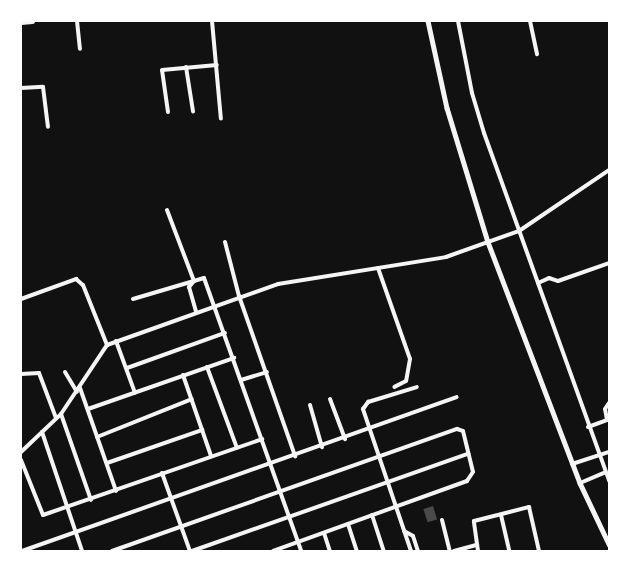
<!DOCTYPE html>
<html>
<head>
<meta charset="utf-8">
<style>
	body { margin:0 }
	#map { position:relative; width:630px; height:572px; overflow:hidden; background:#111; font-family:"Playfair Display",serif }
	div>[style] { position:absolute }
	.building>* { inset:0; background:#4a4a4a; transform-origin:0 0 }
	.minor>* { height:4px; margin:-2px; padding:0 2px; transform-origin:2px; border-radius:2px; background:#f5f5f5 }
	.tertiary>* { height:4.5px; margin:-2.25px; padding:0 2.25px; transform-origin:2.25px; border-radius:2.25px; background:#f5f5f5 }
	.secondary>* { height:5px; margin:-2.5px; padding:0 2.5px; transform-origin:2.5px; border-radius:2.5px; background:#f5f5f5 }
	span { translate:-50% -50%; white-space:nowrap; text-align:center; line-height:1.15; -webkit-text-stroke:5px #fff; paint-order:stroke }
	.frame { position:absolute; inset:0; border:22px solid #fff; pointer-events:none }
</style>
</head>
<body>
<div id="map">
	<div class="building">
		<i style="left:433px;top:506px;width:14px;height:10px;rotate:73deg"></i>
	</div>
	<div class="minor">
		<i style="left:77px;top:21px;width:28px;rotate:84deg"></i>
		<i style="left:212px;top:21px;width:98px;rotate:84.8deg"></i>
		<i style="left:458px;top:21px;width:73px;rotate:79deg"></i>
		<i style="left:472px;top:93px;width:42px;rotate:73.3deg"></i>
		<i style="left:484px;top:133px;width:370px;rotate:70.2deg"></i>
		<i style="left:530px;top:21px;width:34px;rotate:78deg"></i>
		<i style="left:186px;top:67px;width:45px;rotate:81deg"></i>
		<i style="left:21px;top:88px;width:22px;rotate:-3deg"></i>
		<i style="left:43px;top:87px;width:40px;rotate:82.9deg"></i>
		<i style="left:168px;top:112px;width:42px;rotate:-98.1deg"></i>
		<i style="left:162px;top:70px;width:55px;rotate:-5.2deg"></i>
		<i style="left:167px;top:210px;width:76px;rotate:69.2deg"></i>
		<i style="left:225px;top:242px;width:56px;rotate:75.5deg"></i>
		<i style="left:239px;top:296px;width:170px;rotate:70.7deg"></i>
		<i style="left:378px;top:268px;width:96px;rotate:70.6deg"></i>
		<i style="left:410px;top:359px;width:22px;rotate:100deg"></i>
		<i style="left:406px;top:381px;width:13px;rotate:153deg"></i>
		<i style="left:194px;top:281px;width:8px;rotate:130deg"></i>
		<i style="left:189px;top:287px;width:26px;rotate:74deg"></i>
		<i style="left:538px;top:283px;width:12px;rotate:-24deg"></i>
		<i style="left:549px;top:278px;width:9px;rotate:18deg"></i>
		<i style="left:558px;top:281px;width:54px;rotate:-19.4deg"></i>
		<i style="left:21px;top:299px;width:59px;rotate:-20deg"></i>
		<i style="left:76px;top:279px;width:9px;rotate:41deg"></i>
		<i style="left:83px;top:285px;width:65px;rotate:68.2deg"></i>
		<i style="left:133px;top:299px;width:74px;rotate:-16.5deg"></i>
		<i style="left:204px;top:278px;width:290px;rotate:70.4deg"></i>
		<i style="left:116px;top:341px;width:55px;rotate:69.9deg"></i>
		<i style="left:207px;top:367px;width:86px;rotate:69.7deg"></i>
		<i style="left:127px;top:368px;width:104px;rotate:-19.7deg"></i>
		<i style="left:65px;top:372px;width:23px;rotate:59deg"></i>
		<i style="left:21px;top:374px;width:18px;rotate:-3deg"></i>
		<i style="left:39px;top:373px;width:48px;rotate:69.3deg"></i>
		<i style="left:183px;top:375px;width:86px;rotate:70.9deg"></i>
		<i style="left:241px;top:380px;width:27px;rotate:-17deg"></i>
		<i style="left:80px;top:388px;width:109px;rotate:70.7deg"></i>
		<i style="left:330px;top:399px;width:43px;rotate:69.4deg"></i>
		<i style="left:310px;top:405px;width:44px;rotate:74.1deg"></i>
		<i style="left:88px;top:409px;width:155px;rotate:-19.3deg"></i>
		<i style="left:61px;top:414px;width:91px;rotate:70.8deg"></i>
		<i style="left:588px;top:427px;width:20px;rotate:-20deg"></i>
		<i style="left:607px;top:420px;width:11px;rotate:-100deg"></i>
		<i style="left:605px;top:409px;width:7px;rotate:-56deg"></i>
		<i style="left:42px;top:432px;width:126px;rotate:71.4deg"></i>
		<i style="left:97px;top:437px;width:102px;rotate:-21.8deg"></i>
		<i style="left:21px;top:452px;width:55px;rotate:-43.5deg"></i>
		<i style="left:61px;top:414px;width:83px;rotate:-56.3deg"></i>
		<i style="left:107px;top:345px;width:182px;rotate:-19.6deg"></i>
		<i style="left:278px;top:284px;width:170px;rotate:-9.1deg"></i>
		<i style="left:446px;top:257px;width:77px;rotate:-19.6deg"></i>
		<i style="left:519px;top:231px;width:109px;rotate:-34.1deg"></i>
		<i style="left:21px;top:460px;width:59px;rotate:68.2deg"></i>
		<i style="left:43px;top:515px;width:232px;rotate:-19.1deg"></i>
		<i style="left:107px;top:463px;width:101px;rotate:-19.2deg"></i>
		<i style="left:572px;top:464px;width:39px;rotate:-18deg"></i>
		<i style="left:162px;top:473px;width:83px;rotate:70.3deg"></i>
		<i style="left:580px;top:483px;width:26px;rotate:-23deg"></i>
		<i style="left:372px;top:515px;width:38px;rotate:72deg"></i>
		<i style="left:501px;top:515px;width:37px;rotate:77deg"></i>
		<i style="left:442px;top:520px;width:32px;rotate:76deg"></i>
		<i style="left:348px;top:524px;width:28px;rotate:72deg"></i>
		<i style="left:404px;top:531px;width:10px;rotate:29deg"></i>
		<i style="left:413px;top:536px;width:16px;rotate:72deg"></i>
		<i style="left:324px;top:533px;width:19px;rotate:72deg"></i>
		<i style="left:22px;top:551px;width:461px;rotate:-19.5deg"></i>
		<i style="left:112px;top:551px;width:366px;rotate:-19.5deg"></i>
		<i style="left:457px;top:429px;width:6px;rotate:18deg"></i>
		<i style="left:463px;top:431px;width:42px;rotate:76.3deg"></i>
		<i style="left:473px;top:472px;width:11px;rotate:124deg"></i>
		<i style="left:467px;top:481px;width:206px;rotate:160.2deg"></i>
		<i style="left:192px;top:551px;width:293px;rotate:-19.4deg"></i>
		<i style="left:411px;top:551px;width:150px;rotate:-108.7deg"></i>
		<i style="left:363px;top:409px;width:9px;rotate:-54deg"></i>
		<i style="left:368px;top:402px;width:51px;rotate:-17deg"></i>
		<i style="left:454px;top:551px;width:24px;rotate:-15deg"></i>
		<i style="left:478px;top:551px;width:30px;rotate:-98deg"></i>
		<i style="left:474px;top:521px;width:57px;rotate:-14.3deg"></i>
		<i style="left:529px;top:507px;width:45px;rotate:77.2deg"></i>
	</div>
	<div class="tertiary">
		<i style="left:428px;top:21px;width:89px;rotate:77.7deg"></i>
		<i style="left:447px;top:108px;width:140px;rotate:73deg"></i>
		<i style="left:488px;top:242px;width:258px;rotate:69.1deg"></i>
		<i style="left:580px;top:483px;width:68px;rotate:64.6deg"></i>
	</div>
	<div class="secondary">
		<i style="left:21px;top:22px;width:11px;rotate:-5deg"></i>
	</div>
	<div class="frame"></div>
</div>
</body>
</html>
